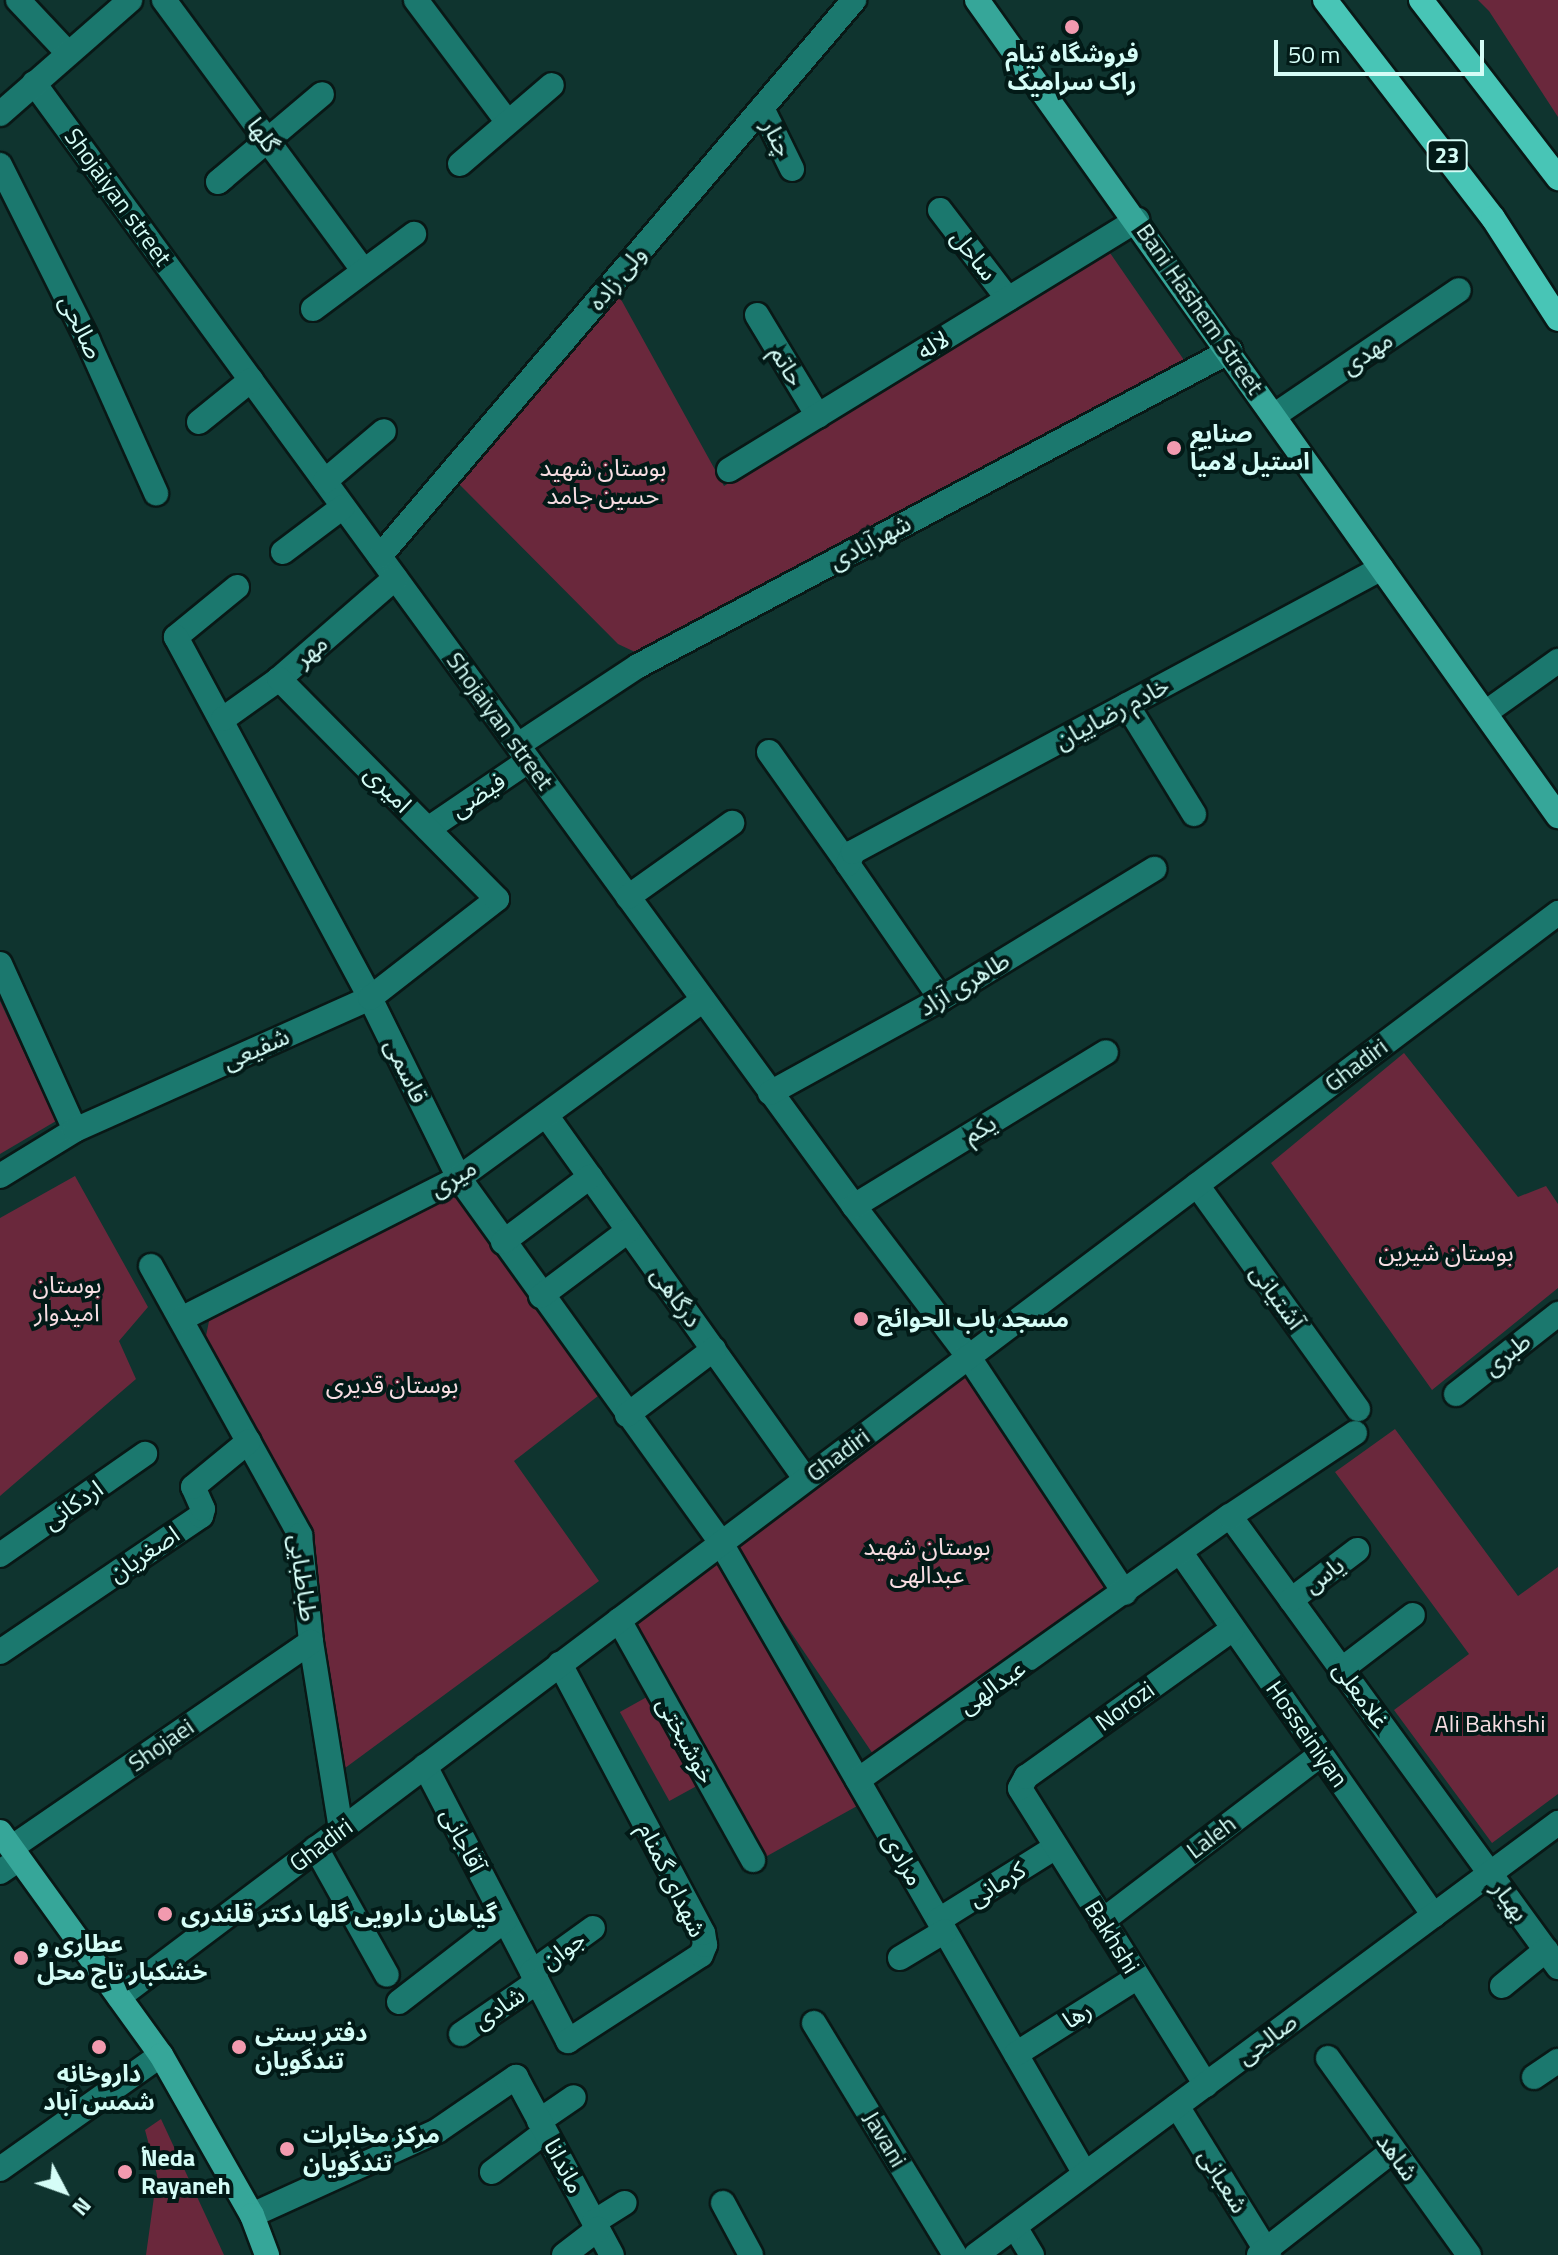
<!DOCTYPE html>
<html>
<head>
<meta charset="utf-8">
<style>
	body { margin:0 }
	#map { position:relative; width:1558px; height:2255px; overflow:hidden; background:#0f342f; font-family:"Titillium Web","Noto Sans Arabic",sans-serif }
	div>[style] { position:absolute }
	.green>* { inset:0; background:#6a283c; transform-origin:0 0 }
	.roads { filter:drop-shadow(2px 0 #091816) drop-shadow(-2px 0 #091816) drop-shadow(0 2px #091816) drop-shadow(0 -2px #091816) }
	.minor>* { height:24px; margin:-12px; padding:0 12px; transform-origin:12px; border-radius:12px; background:#1b786e }
	.major>* { height:24px; margin:-12px; padding:0 12px; transform-origin:12px; border-radius:12px; background:#36a699 }
	.highway>* { height:24px; margin:-12px; padding:0 12px; transform-origin:12px; border-radius:12px; background:#48c5b6 }
	.dots>* { width:22px; height:22px; translate:-50% -50%; box-sizing:border-box; border:4px solid #021a17; border-radius:50% }
	span { translate:-50% -50%; white-space:nowrap; text-align:center; line-height:1.15; -webkit-text-stroke:8px #021a17; paint-order:stroke }
	.shield-label span { padding:2px 6px; background:#021a17; border:2px solid; border-radius:6px; -webkit-text-stroke-width:0 }
	.shield-label { font-size:22px; color:#d5fdf7; font-weight:700 }
	.poi-label { font-size:24px; color:#d5fdf7; font-weight:700 }
	.left { translate:0 -50%; text-align:left }
	.street-label { font-size:24px; color:#d5fdf7 }
	.park-label { font-size:24px; color:#f7dde2 }
	.north { position:absolute; left:24px; top:2151px; width:80px; height:80px; -webkit-text-stroke:6px #021a17; paint-order:stroke; rotate:131deg; font-size:22px; font-weight:700; line-height:32px; text-align:center; color:#d5fdf7 }
	.north::after { content:''; display:block; margin:auto; width:28px; height:36px; background:#d5fdf7; clip-path:polygon(50% 0,100% 100%,50% 72%,0 100%) }
	.scale { position:absolute; left:1274px; top:40px; width:210px; height:36px; box-sizing:border-box; border:4px solid #d5fdf7; border-top:0; padding-left:10px; font-size:24px; line-height:28px; white-space:nowrap; color:#d5fdf7; -webkit-text-stroke:6px #021a17; paint-order:stroke }
</style>
</head>
<body>
<div id="map">
	<div class="green">
		<i style="clip-path:polygon(1478px 0,1558px 0,1558px 117px,1489px 11px)"></i>
		<i style="clip-path:polygon(1108px 250px,1184px 360px,635px 652px,618px 644px,459px 484px,618px 294px,724px 486px)"></i>
		<i style="clip-path:polygon(0 1001px,56px 1121px,0 1154px)"></i>
		<i style="clip-path:polygon(1404px 1053px,1518px 1197px,1546px 1186px,1558px 1204px,1558px 1288px,1432px 1390px,1271px 1163px)"></i>
		<i style="clip-path:polygon(75px 1176px,148px 1307px,119px 1341px,136px 1379px,0 1496px,0 1218px)"></i>
		<i style="clip-path:polygon(458px 1192px,598px 1396px,514px 1461px,599px 1581px,341px 1771px,308px 1528px,205px 1341px,210px 1316px)"></i>
		<i style="left:963px;top:1369px;width:268px;height:290px;rotate:56deg"></i>
		<i style="clip-path:polygon(1395px 1429px,1518px 1596px,1558px 1567px,1558px 1794px,1492px 1843px,1394px 1710px,1469px 1654px,1335px 1472px)"></i>
		<i style="left:719px;top:1559px;width:283px;height:107px;rotate:61deg"></i>
		<i style="left:654px;top:1693px;width:102px;height:39px;rotate:61deg"></i>
		<i style="clip-path:polygon(161px 2119px,224px 2255px,146px 2255px,157px 2175px,145px 2130px)"></i>
	</div>
	<div class="roads">
		<div class="minor">
			<i style="left:18px;top:0;width:73px;rotate:46.7deg"></i>
			<i style="left:164px;top:0;width:335px;rotate:53.6deg"></i>
			<i style="left:416px;top:0;width:151px;rotate:53.1deg"></i>
			<i style="left:34px;top:83px;width:1391px;rotate:53.86deg"></i>
			<i style="left:854px;top:1206px;width:188px;rotate:52.8deg"></i>
			<i style="left:968px;top:1356px;width:284px;rotate:56.5deg"></i>
			<i style="left:762px;top:108px;width:68px;rotate:63.8deg"></i>
			<i style="left:0;top:114px;width:173px;rotate:-41.2deg"></i>
			<i style="left:460px;top:164px;width:121px;rotate:-40.7deg"></i>
			<i style="left:0;top:165px;width:197px;rotate:63.4deg"></i>
			<i style="left:88px;top:341px;width:167px;rotate:65.9deg"></i>
			<i style="left:223px;top:178px;width:6px;rotate:141deg"></i>
			<i style="left:218px;top:182px;width:136px;rotate:-40.2deg"></i>
			<i style="left:940px;top:210px;width:112px;rotate:52.6deg"></i>
			<i style="left:313px;top:309px;width:126px;rotate:-36.6deg"></i>
			<i style="left:757px;top:315px;width:118px;rotate:58.9deg"></i>
			<i style="left:1275px;top:415px;width:222px;rotate:-34.2deg"></i>
			<i style="left:199px;top:422px;width:67px;rotate:-38.9deg"></i>
			<i style="left:729px;top:470px;width:479px;rotate:-31.5deg"></i>
			<i style="left:325px;top:481px;width:77px;rotate:-40.3deg"></i>
			<i style="left:283px;top:552px;width:75px;rotate:-36.9deg"></i>
			<i style="left:380px;top:556px;width:731px;rotate:-49.55deg"></i>
			<i style="left:237px;top:587px;width:79px;rotate:140.7deg"></i>
			<i style="left:176px;top:637px;width:410px;rotate:61.7deg"></i>
			<i style="left:370px;top:998px;width:201px;rotate:63.7deg"></i>
			<i style="left:459px;top:1178px;width:449px;rotate:54.3deg"></i>
			<i style="left:721px;top:1543px;width:728px;rotate:60.02deg"></i>
			<i style="left:1127px;top:705px;width:128px;rotate:58.4deg"></i>
			<i style="left:1485px;top:713px;width:90px;rotate:-35.5deg"></i>
			<i style="left:223px;top:719px;width:69px;rotate:-35.5deg"></i>
			<i style="left:279px;top:679px;width:154px;rotate:-41deg"></i>
			<i style="left:518px;top:745px;width:144px;rotate:-33.4deg"></i>
			<i style="left:638px;top:666px;width:671px;rotate:-28.02deg"></i>
			<i style="left:769px;top:752px;width:137px;rotate:54.8deg"></i>
			<i style="left:428px;top:829px;width:121px;rotate:-34.2deg"></i>
			<i style="left:628px;top:897px;width:128px;rotate:-35.4deg"></i>
			<i style="left:0;top:964px;width:182px;rotate:65.7deg"></i>
			<i style="left:941px;top:999px;width:164px;rotate:-124.6deg"></i>
			<i style="left:848px;top:864px;width:13px;rotate:-67deg"></i>
			<i style="left:853px;top:852px;width:600px;rotate:-28.23deg"></i>
			<i style="left:770px;top:1093px;width:195px;rotate:-28.8deg"></i>
			<i style="left:941px;top:999px;width:250px;rotate:-31.4deg"></i>
			<i style="left:546px;top:1115px;width:447px;rotate:54.5deg"></i>
			<i style="left:0;top:1176px;width:88px;rotate:-31.5deg"></i>
			<i style="left:75px;top:1130px;width:323px;rotate:-24.1deg"></i>
			<i style="left:370px;top:998px;width:161px;rotate:-37.9deg"></i>
			<i style="left:497px;top:899px;width:310px;rotate:-134.7deg"></i>
			<i style="left:1197px;top:1185px;width:276px;rotate:54.3deg"></i>
			<i style="left:854px;top:1206px;width:295px;rotate:-31.4deg"></i>
			<i style="left:503px;top:1242px;width:109px;rotate:-36.8deg"></i>
			<i style="left:151px;top:1266px;width:308px;rotate:61deg"></i>
			<i style="left:300px;top:1535px;width:108px;rotate:84.1deg"></i>
			<i style="left:311px;top:1642px;width:189px;rotate:80.9deg"></i>
			<i style="left:541px;top:1296px;width:109px;rotate:-36.8deg"></i>
			<i style="left:181px;top:1319px;width:312px;rotate:-26.9deg"></i>
			<i style="left:459px;top:1178px;width:302px;rotate:-36.1deg"></i>
			<i style="left:1456px;top:1394px;width:130px;rotate:-38.1deg"></i>
			<i style="left:627px;top:1415px;width:109px;rotate:-37.2deg"></i>
			<i style="left:1230px;top:1516px;width:558px;rotate:53.97deg"></i>
			<i style="left:1181px;top:1553px;width:442px;rotate:55.1deg"></i>
			<i style="left:0;top:1555px;width:177px;rotate:-34.9deg"></i>
			<i style="left:1291px;top:1600px;width:83px;rotate:-37.1deg"></i>
			<i style="left:619px;top:1620px;width:275px;rotate:60.8deg"></i>
			<i style="left:0;top:1652px;width:243px;rotate:-34.1deg"></i>
			<i style="left:201px;top:1516px;width:7px;rotate:-74deg"></i>
			<i style="left:203px;top:1509px;width:24px;rotate:-114deg"></i>
			<i style="left:193px;top:1487px;width:72px;rotate:-39.4deg"></i>
			<i style="left:1342px;top:1669px;width:89px;rotate:-37.3deg"></i>
			<i style="left:425px;top:1766px;width:310px;rotate:62.5deg"></i>
			<i style="left:568px;top:2041px;width:158px;rotate:-32.9deg"></i>
			<i style="left:701px;top:1955px;width:11px;rotate:-68deg"></i>
			<i style="left:705px;top:1945px;width:12px;rotate:-99deg"></i>
			<i style="left:703px;top:1933px;width:305px;rotate:-118deg"></i>
			<i style="left:858px;top:1780px;width:456px;rotate:-35.4deg"></i>
			<i style="left:1230px;top:1516px;width:150px;rotate:-33.6deg"></i>
			<i style="left:11px;top:1848px;width:364px;rotate:-34.5deg"></i>
			<i style="left:316px;top:1848px;width:145px;rotate:60.8deg"></i>
			<i style="left:0;top:1872px;width:23px;rotate:-34deg"></i>
			<i style="left:939px;top:1920px;width:138px;rotate:-32deg"></i>
			<i style="left:1102px;top:1921px;width:275px;rotate:-37.3deg"></i>
			<i style="left:900px;top:1958px;width:52px;rotate:-31deg"></i>
			<i style="left:532px;top:1972px;width:75px;rotate:-35.8deg"></i>
			<i style="left:1502px;top:1986px;width:57px;rotate:-39.3deg"></i>
			<i style="left:119px;top:1997px;width:1802px;rotate:-36.99deg"></i>
			<i style="left:399px;top:2002px;width:134px;rotate:-37.7deg"></i>
			<i style="left:814px;top:2023px;width:271px;rotate:58.7deg"></i>
			<i style="left:461px;top:2034px;width:92px;rotate:-34.4deg"></i>
			<i style="left:1016px;top:2054px;width:144px;rotate:-32.3deg"></i>
			<i style="left:1328px;top:2058px;width:242px;rotate:54.4deg"></i>
			<i style="left:1534px;top:2077px;width:29px;rotate:-34deg"></i>
			<i style="left:1206px;top:2085px;width:350px;rotate:-122.1deg"></i>
			<i style="left:1020px;top:1788px;width:13px;rotate:-61deg"></i>
			<i style="left:1026px;top:1777px;width:254px;rotate:-35.6deg"></i>
			<i style="left:1177px;top:2106px;width:175px;rotate:58.3deg"></i>
			<i style="left:539px;top:2121px;width:42px;rotate:-34.4deg"></i>
			<i style="left:0;top:2169px;width:197px;rotate:-35.3deg"></i>
			<i style="left:492px;top:2172px;width:66px;rotate:-37deg"></i>
			<i style="left:723px;top:2203px;width:59px;rotate:61.7deg"></i>
			<i style="left:252px;top:2215px;width:203px;rotate:-24.4deg"></i>
			<i style="left:437px;top:2131px;width:96px;rotate:-34.4deg"></i>
			<i style="left:516px;top:2077px;width:202px;rotate:61.7deg"></i>
			<i style="left:594px;top:2222px;width:36px;rotate:-32deg"></i>
			<i style="left:1015px;top:2227px;width:33px;rotate:59deg"></i>
			<i style="left:564px;top:2255px;width:43px;rotate:-37.4deg"></i>
			<i style="left:976px;top:2255px;width:725px;rotate:-36.59deg"></i>
			<i style="left:1259px;top:2255px;width:169px;rotate:-38deg"></i>
		</div>
		<div class="major">
			<i style="left:977px;top:0;width:1002px;rotate:54.55deg"></i>
			<i style="left:0;top:1832px;width:275px;rotate:54.2deg"></i>
			<i style="left:161px;top:2055px;width:184px;rotate:60.4deg"></i>
			<i style="left:252px;top:2215px;width:43px;rotate:69.4deg"></i>
		</div>
		<div class="highway">
			<i style="left:1325px;top:0;width:275px;rotate:52.4deg"></i>
			<i style="left:1493px;top:218px;width:120px;rotate:57.2deg"></i>
			<i style="left:1421px;top:0;width:225px;rotate:52.4deg"></i>
		</div>
	</div>
	<div class="dots">
		<i style="left:1072px;top:27px;background:#f29aaf"></i>
		<i style="left:1174px;top:448px;background:#f29aaf"></i>
		<i style="left:861px;top:1319px;background:#f29aaf"></i>
		<i style="left:165px;top:1914px;background:#f29aaf"></i>
		<i style="left:21px;top:1958px;background:#f29aaf"></i>
		<i style="left:99px;top:2047px;background:#f29aaf"></i>
		<i style="left:239px;top:2047px;background:#f29aaf"></i>
		<i style="left:287px;top:2149px;background:#f29aaf"></i>
		<i style="left:125px;top:2172px;background:#f29aaf"></i>
	</div>
	<div class="shield-label">
		<span style="left:1447px;top:156px">23</span>
	</div>
	<div class="poi-label">
		<span style="left:1072px;top:68px">فروشگاه تیام<br>راک سرامیک</span>
		<span class="left" style="left:1190px;top:448px">صنایع<br>استیل لامیا</span>
		<span class="left" style="left:877px;top:1319px">مسجد باب الحوائج</span>
		<span class="left" style="left:181px;top:1914px">گیاهان دارویی گلها دکتر قلندری</span>
		<span class="left" style="left:37px;top:1958px">عطاری و<br>خشکبار تاج محل</span>
		<span class="left" style="left:255px;top:2047px">دفتر پستی<br>تندگویان</span>
		<span style="left:99px;top:2088px">داروخانه<br>شمس آباد</span>
		<span class="left" style="left:303px;top:2149px">مرکز مخابرات<br>تندگویان</span>
		<span class="left" style="left:141px;top:2172px">ٔNeda<br>Rayaneh</span>
	</div>
	<div class="street-label">
		<span style="left:263px;top:135px;rotate:54deg">گلها</span>
		<span style="left:777px;top:138px;rotate:63deg">چنار</span>
		<span style="left:118px;top:197px;rotate:54deg">Shojaiyan street</span>
		<span style="left:974px;top:255px;rotate:52deg">ساحل</span>
		<span style="left:617px;top:278px;rotate:-50deg">ولی زاده</span>
		<span style="left:1200px;top:309px;rotate:55deg">Bani Hashem Street</span>
		<span style="left:81px;top:327px;rotate:64deg">صالحی</span>
		<span style="left:933px;top:345px;rotate:-31deg">لاله</span>
		<span style="left:1367px;top:353px;rotate:-34deg">مهدی</span>
		<span style="left:787px;top:366px;rotate:59deg">حاتم</span>
		<span style="left:870px;top:542px;rotate:-28deg">شهرآبادی</span>
		<span style="left:311px;top:651px;rotate:-41deg">مهر</span>
		<span style="left:1112px;top:713px;rotate:-28deg">خادم رضاییان</span>
		<span style="left:500px;top:721px;rotate:54deg">Shojaiyan street</span>
		<span style="left:388px;top:789px;rotate:45deg">امیری</span>
		<span style="left:478px;top:795px;rotate:-34deg">فیضی</span>
		<span style="left:964px;top:984px;rotate:-31deg">طاهری آزاد</span>
		<span style="left:256px;top:1049px;rotate:-24deg">شفیعی</span>
		<span style="left:1356px;top:1065px;rotate:-37deg">Ghadiri</span>
		<span style="left:406px;top:1071px;rotate:64deg">قاسمی</span>
		<span style="left:980px;top:1129px;rotate:-31deg">یکم</span>
		<span style="left:453px;top:1178px;rotate:-31deg">میری</span>
		<span style="left:676px;top:1297px;rotate:54deg">درگاهی</span>
		<span style="left:1277px;top:1297px;rotate:54deg">آشتیانی</span>
		<span style="left:1507px;top:1354px;rotate:-38deg">طبری</span>
		<span style="left:838px;top:1455px;rotate:-37deg">Ghadiri</span>
		<span style="left:73px;top:1505px;rotate:-35deg">اردکانی</span>
		<span style="left:144px;top:1554px;rotate:-34deg">اصغریان</span>
		<span style="left:1324px;top:1575px;rotate:-37deg">یاس</span>
		<span style="left:303px;top:1578px;rotate:82deg">طباطبایی</span>
		<span style="left:992px;top:1687px;rotate:-35deg">عبدالهی</span>
		<span style="left:1361px;top:1695px;rotate:54deg">غلامعلی</span>
		<span style="left:1125px;top:1706px;rotate:-36deg">Norozi</span>
		<span style="left:1307px;top:1734px;rotate:55deg">Hosseiniyan</span>
		<span style="left:686px;top:1740px;rotate:61deg">خوشبختی</span>
		<span style="left:161px;top:1745px;rotate:-35deg">Shojaei</span>
		<span style="left:1211px;top:1837px;rotate:-37deg">Laleh</span>
		<span style="left:463px;top:1840px;rotate:63deg">آقاجانی</span>
		<span style="left:321px;top:1845px;rotate:-37deg">Ghadiri</span>
		<span style="left:903px;top:1859px;rotate:60deg">مرادی</span>
		<span style="left:672px;top:1880px;rotate:64deg">شهدای گمنام</span>
		<span style="left:997px;top:1884px;rotate:-32deg">کرمانی</span>
		<span style="left:1510px;top:1901px;rotate:54deg">بهیار</span>
		<span style="left:1112px;top:1937px;rotate:58deg">Bakhshi</span>
		<span style="left:563px;top:1950px;rotate:-36deg">جوان</span>
		<span style="left:499px;top:2008px;rotate:-34deg">شادی</span>
		<span style="left:1077px;top:2015px;rotate:-32deg">رها</span>
		<span style="left:1267px;top:2039px;rotate:-37deg">صالحی</span>
		<span style="left:885px;top:2139px;rotate:59deg">Javani</span>
		<span style="left:1397px;top:2157px;rotate:54deg">شاهد</span>
		<span style="left:564px;top:2166px;rotate:62deg">ماندانا</span>
		<span style="left:1223px;top:2181px;rotate:58deg">شعبانی</span>
	</div>
	<div class="park-label">
		<span style="left:603px;top:482px">بوستان شهید<br>حسین جامد</span>
		<span style="left:1446px;top:1253px">بوستان شیرین</span>
		<span style="left:67px;top:1299px">بوستان<br>امیدوار</span>
		<span style="left:392px;top:1385px">بوستان قدیری</span>
		<span style="left:927px;top:1561px">بوستان شهید<br>عبدالهی</span>
		<span style="left:1490px;top:1724px">Ali Bakhshi</span>
	</div>
	<div class="north">N</div>
	<div class="scale">50 m</div>
</div>
</body>
</html>
